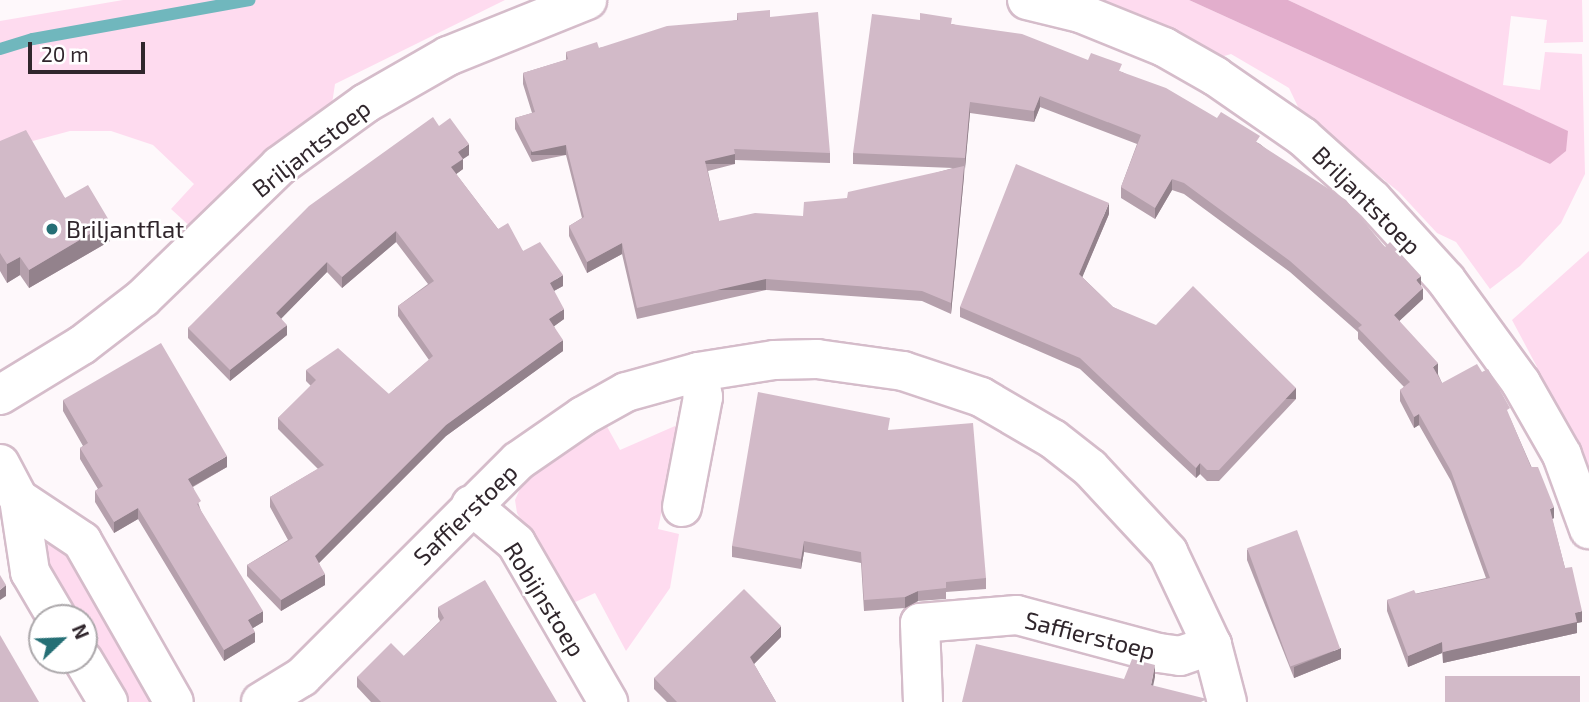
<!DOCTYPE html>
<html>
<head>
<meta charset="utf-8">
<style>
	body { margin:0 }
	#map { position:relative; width:1589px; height:702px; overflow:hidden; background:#fef8fb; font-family:"Exo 2",sans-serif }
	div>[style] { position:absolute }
	.green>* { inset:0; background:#fedbef }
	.forest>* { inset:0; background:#e2aecc }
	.stream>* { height:12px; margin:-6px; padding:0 6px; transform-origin:6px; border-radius:6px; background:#70b7bd }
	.roads { filter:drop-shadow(2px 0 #d5bcca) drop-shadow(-2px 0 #d5bcca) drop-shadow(0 2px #d5bcca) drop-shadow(0 -2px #d5bcca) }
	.minor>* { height:38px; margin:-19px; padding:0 19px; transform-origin:19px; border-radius:19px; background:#fff }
	.wall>* { inset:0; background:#b5a0ac }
	.shaded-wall>* { inset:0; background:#93828c; transform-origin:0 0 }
	.building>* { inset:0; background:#d2bac8; transform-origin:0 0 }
	.dots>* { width:19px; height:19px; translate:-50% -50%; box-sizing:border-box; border:4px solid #fff; border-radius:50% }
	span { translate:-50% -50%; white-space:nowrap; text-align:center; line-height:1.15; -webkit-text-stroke:5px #fff; paint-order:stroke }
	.street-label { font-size:24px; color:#30262c }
	.poi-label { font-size:24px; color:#30262c }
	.left { translate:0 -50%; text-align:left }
	.north { position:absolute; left:28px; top:604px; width:70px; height:70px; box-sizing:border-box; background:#fff; border:2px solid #aca8ab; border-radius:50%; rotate:67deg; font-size:19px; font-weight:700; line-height:28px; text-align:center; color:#30262c }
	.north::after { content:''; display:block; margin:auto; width:24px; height:32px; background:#256f75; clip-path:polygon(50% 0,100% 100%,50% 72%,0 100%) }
	.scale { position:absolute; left:28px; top:42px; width:117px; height:32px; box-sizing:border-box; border:4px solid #30262c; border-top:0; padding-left:9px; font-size:21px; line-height:24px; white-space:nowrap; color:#30262c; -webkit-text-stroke:5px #fff; paint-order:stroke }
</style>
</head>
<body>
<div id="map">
	<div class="green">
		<i style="clip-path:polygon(123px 0,505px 0,335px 84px,332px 104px,261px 158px,193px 229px,171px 209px,194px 184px,153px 145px,111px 131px,70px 131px,29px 142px,0 141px,0 21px)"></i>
		<i style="clip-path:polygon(1069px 0,1189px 0,1550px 164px,1567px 131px,1288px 0,1582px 0,1583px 42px,1544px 43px,1547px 20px,1511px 16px,1503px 85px,1540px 90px,1545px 52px,1582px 54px,1585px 174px,1561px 223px,1520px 266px,1490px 289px,1456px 242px,1437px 233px,1399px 192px,1301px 113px,1289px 88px,1231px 54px,1207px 61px)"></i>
		<i style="clip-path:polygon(1589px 251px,1589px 490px,1531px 373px,1537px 367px,1512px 320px)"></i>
		<i style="clip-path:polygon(605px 423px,620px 450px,675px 426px,678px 430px,658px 529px,679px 534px,670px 588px,626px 651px,595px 593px,571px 604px,517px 513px,515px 500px,525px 478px)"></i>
		<i style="clip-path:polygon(60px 541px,160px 702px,123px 702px,84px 635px,84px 618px,74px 618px,39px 557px,41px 547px)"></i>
	</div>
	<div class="forest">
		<i style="clip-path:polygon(1189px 0,1288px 0,1568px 131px,1566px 151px,1550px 164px)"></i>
	</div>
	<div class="stream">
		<i style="left:0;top:49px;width:34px;rotate:-17deg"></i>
		<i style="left:33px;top:39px;width:220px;rotate:-10.2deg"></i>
	</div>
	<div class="roads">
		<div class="minor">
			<i style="left:1027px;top:0;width:55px;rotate:13.8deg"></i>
			<i style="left:1080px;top:13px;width:91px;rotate:22deg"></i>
			<i style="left:1164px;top:47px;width:59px;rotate:29.6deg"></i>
			<i style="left:1215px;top:76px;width:107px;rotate:34.7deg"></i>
			<i style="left:1303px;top:137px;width:94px;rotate:42deg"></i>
			<i style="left:1373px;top:200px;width:108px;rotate:47.6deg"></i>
			<i style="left:1446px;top:280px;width:127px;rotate:53.9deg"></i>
			<i style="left:1521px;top:383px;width:83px;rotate:60.3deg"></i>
			<i style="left:1562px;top:455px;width:79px;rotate:70deg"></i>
			<i style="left:0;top:395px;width:96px;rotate:-31.4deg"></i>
			<i style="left:82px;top:345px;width:77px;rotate:-37.6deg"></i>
			<i style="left:143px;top:298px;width:190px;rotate:-44.1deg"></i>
			<i style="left:279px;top:166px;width:107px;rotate:-35.9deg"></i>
			<i style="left:366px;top:103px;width:95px;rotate:-29.8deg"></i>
			<i style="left:448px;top:56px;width:150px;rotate:-21.9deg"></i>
			<i style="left:0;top:464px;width:40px;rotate:62deg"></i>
			<i style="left:19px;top:499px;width:74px;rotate:81.4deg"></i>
			<i style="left:30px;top:572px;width:53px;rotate:59.6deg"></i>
			<i style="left:19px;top:499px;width:76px;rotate:33.7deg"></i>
			<i style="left:82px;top:541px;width:185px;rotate:60.3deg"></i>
			<i style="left:471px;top:505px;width:59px;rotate:40.2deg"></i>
			<i style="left:516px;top:543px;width:184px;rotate:59.9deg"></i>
			<i style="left:682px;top:507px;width:112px;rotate:-79.2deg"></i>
			<i style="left:703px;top:397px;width:25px;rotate:-101deg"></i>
			<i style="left:83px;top:660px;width:49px;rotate:59.2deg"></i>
			<i style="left:261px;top:702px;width:48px;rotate:-31.4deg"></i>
			<i style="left:302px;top:677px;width:305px;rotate:-45deg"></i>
			<i style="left:518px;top:461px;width:79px;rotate:-34.7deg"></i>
			<i style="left:583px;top:416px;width:49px;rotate:-29.2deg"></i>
			<i style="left:626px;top:392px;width:75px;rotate:-15.5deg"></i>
			<i style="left:698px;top:372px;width:77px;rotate:-9deg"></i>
			<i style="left:774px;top:360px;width:43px;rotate:-1.3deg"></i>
			<i style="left:817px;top:359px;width:87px;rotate:7.9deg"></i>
			<i style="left:903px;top:371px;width:82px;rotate:18.4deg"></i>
			<i style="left:981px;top:397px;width:83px;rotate:30.3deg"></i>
			<i style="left:1053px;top:439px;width:47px;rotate:38.1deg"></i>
			<i style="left:1090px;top:468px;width:115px;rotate:47.1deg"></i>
			<i style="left:1168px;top:552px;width:103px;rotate:64.7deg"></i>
			<i style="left:1212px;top:645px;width:59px;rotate:75.3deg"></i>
			<i style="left:923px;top:702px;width:79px;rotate:-92.2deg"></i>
			<i style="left:920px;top:623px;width:97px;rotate:-4.7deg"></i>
			<i style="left:1017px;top:615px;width:147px;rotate:15deg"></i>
			<i style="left:1159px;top:653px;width:21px;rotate:8deg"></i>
			<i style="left:1180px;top:656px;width:34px;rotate:-19deg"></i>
		</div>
	</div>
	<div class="wall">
		<i style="clip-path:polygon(737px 13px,770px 17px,830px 153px,830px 163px,735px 160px,735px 164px,708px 171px,719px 221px,803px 216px,847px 198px,953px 168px,853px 164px,853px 153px,952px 24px,1122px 72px,1260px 144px,1385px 247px,1421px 286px,1423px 299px,1399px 321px,1438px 374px,1442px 383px,1510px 418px,1554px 518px,1552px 519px,1565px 568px,1582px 622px,1577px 623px,1577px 633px,1443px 663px,1442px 653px,1408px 667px,1387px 611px,1387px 600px,1486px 578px,1451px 481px,1419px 425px,1414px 428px,1400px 401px,1400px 390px,1404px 387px,1358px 339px,1358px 332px,1290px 272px,1184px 194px,1172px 190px,1155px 219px,1121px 198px,1121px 187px,1137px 144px,1040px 107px,1034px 122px,970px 113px,951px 314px,922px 301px,766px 290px,637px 319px,622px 254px,587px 273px,569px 236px,569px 226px,582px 218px,566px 155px,532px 162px,515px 129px,515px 118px,532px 113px,523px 84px,523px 73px,566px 60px,566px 52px,599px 48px,737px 20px)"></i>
		<i style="clip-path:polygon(439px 126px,469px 155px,463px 159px,463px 169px,456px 174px,498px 229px,563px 286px,554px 291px,564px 319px,554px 326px,563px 351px,446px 436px,319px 563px,325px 585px,281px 611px,247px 576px,247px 565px,288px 540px,270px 507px,270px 497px,318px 469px,278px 429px,278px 418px,311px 386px,306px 381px,306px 370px,389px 394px,429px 360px,398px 316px,398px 306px,428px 284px,396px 242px,342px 288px,327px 272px,281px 318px,287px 335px,230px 381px,188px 338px,188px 328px)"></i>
		<i style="clip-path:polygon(0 141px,65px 198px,110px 241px,29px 288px,20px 275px,7px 283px,0 271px)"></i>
		<i style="clip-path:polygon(1109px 214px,1082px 277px,1113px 307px,1296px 399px,1219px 481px,1207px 481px,1200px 474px,1196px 478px,1080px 369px,960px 317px,960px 307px)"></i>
		<i style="clip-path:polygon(63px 400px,227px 467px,193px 487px,201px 511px,263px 622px,253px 628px,255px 642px,224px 661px,138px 519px,114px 533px,95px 502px,95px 491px,98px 489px,80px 459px,80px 448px,83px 446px,63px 411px)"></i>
		<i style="clip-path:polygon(890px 430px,986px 578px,986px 589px,946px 592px,946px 599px,918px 601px,905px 608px,864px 611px,861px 563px,804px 552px,801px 569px,732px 557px,732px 546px)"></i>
		<i style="clip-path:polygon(1247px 549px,1341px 659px,1294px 678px,1247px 560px)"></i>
		<i style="clip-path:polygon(438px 607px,557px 702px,371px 702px,357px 687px,357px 677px,404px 656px,440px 621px,438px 617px)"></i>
		<i style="clip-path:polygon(781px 637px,754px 664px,776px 702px,667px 702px,654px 689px,654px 678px)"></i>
	</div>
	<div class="shaded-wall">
		<i style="clip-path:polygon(1040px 96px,1040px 107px,1034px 122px,1034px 111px)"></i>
		<i style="clip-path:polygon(970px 102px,970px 113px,965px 169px,965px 158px)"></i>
		<i style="clip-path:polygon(469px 144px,469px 155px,463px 159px,463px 169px,451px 178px,451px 167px,458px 152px)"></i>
		<i style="left:566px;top:145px;width:10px;height:35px;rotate:90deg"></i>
		<i style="left:735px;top:154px;width:10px;height:31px;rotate:90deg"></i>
		<i style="clip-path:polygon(964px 166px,964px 176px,951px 314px,951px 303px)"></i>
		<i style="clip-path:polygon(1172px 179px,1172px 190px,1155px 219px,1155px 208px)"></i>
		<i style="clip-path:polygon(1109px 203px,1109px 214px,1079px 285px,1079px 274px)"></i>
		<i style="clip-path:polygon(110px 222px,110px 241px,29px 288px,29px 270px)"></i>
		<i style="clip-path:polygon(396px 231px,396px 242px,342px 288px,342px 277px)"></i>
		<i style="clip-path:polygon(622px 243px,622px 254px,587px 273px,587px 262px)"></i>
		<i style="clip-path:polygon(20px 257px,20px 275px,7px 283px,7px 264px)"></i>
		<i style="clip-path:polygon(327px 262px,327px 272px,276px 324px,276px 313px)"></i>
		<i style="clip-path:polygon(563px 275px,563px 286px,550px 293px,550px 283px)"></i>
		<i style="clip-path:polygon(1421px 276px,1421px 287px,1416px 280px)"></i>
		<i style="left:766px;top:279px;width:11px;height:132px;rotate:90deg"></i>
		<i style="clip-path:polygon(1423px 288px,1423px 299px,1394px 326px,1394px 315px)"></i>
		<i style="clip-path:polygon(564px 309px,564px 319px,549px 330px,549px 319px)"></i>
		<i style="clip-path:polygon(287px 325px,287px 335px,230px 381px,230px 370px)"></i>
		<i style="clip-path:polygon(563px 340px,563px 351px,446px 436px,315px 567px,315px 556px,446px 425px)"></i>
		<i style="clip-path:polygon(1438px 363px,1438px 374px,1433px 378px,1433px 367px)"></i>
		<i style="left:1296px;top:388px;width:11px;height:112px;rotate:90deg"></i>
		<i style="clip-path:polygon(1419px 414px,1419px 425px,1414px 428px,1414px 417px)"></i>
		<i style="clip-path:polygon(227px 456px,227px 467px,188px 489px,188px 479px)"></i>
		<i style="clip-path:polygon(1200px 463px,1200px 474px,1196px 478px,1196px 468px)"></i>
		<i style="clip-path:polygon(1554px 507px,1554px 518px,1550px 520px,1550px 509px)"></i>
		<i style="clip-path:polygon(138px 508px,138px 519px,114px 533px,114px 522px)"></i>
		<i style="clip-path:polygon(804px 541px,804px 552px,801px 569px,801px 559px)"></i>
		<i style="clip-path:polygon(325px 574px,325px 585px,281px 611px,281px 600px)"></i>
		<i style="clip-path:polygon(6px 585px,6px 596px,0 600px,0 590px)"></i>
		<i style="clip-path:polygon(918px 591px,918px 601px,905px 608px,905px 597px)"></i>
		<i style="clip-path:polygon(263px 611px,263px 622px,248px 631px,248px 620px)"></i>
		<i style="clip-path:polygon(1582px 611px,1582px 622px,1577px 623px,1577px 633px,1443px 663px,1443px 652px)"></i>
		<i style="clip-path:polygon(781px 626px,781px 637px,750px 668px,750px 657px)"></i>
		<i style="clip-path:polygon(255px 632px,255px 642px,224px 661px,224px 650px)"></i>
		<i style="clip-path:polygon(1442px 642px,1442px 653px,1408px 667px,1408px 656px)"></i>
		<i style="clip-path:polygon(1341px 648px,1341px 659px,1294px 678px,1294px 667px)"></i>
		<i style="clip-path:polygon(1155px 665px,1155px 677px,1151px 696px,1151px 685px)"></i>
	</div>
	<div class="building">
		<i style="clip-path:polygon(770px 10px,770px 17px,818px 12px,830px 153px,734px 149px,735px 154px,705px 161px,719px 221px,755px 213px,803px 216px,804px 202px,847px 198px,848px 192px,964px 166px,951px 303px,922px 291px,766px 279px,637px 308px,622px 243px,587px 262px,569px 226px,584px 217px,566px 145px,532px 152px,515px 118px,535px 112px,523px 73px,568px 59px,566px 52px,597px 42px,599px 48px,667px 26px,738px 20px,737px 13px)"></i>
		<i style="clip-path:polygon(920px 13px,952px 18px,951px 24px,1022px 34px,1088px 60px,1091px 53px,1122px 64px,1119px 71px,1166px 88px,1217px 118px,1221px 112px,1260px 136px,1256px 142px,1346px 200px,1385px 247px,1390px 242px,1421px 276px,1416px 280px,1423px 288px,1394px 315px,1438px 363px,1433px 367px,1442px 383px,1477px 364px,1482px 372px,1488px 369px,1510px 408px,1507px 410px,1531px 467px,1538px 467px,1554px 507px,1550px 509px,1565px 568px,1572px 567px,1582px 611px,1575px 613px,1577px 622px,1443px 652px,1442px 642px,1408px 656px,1387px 600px,1414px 590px,1416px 594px,1490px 578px,1451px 471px,1419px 414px,1414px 417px,1400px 390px,1410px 382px,1358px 328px,1362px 325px,1290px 261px,1184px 183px,1172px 179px,1155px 208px,1121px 187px,1141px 135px,1040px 96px,1034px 111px,970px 102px,965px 158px,853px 153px,872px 14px,920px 20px)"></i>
		<i style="clip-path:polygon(433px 117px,439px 126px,450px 118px,469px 144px,458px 152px,463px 159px,451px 167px,498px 229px,508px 223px,523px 251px,540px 242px,563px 275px,550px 283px,564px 309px,549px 319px,563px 340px,446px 425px,315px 556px,325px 574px,281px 600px,247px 565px,293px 538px,270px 497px,324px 465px,278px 418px,316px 380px,306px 370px,338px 348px,389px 394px,433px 356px,398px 306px,434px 281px,396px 231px,342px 277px,327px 262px,276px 313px,287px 325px,230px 370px,188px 328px,309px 206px)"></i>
		<i style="clip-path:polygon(26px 130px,65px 198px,88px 185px,110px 222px,29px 270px,20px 257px,7px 264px,0 253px,0 141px)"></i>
		<i style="clip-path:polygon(1016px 164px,1109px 203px,1079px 274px,1113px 307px,1156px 325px,1193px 286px,1296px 388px,1219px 470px,1207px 470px,1200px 463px,1196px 468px,1080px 358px,960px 307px)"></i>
		<i style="clip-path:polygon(161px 343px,227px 456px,188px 479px,201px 501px,197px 504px,263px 611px,248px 620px,255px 632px,224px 650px,138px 508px,114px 522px,95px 491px,103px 486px,80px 448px,88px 443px,63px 400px)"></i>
		<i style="clip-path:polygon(758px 392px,890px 418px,888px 430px,973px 423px,986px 578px,946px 582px,946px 588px,918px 591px,905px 597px,864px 600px,861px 552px,804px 541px,801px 559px,732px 546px)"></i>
		<i style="left:1297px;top:530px;width:126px;height:53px;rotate:70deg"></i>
		<i style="clip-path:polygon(0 575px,6px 585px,0 590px)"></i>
		<i style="clip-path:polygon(485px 580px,557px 702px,381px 702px,357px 677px,391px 643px,404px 656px,444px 618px,438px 607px)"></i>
		<i style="clip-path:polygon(744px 589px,781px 626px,750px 657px,776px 702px,677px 702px,654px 678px)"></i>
		<i style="clip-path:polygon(0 635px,39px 702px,0 702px)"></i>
		<i style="clip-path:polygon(976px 644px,1124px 679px,1132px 659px,1155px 665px,1151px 685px,1207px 699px,1201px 702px,962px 702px)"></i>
		<i style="left:1580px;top:676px;width:26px;height:135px;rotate:90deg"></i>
	</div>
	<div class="dots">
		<i style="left:52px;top:229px;background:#256f75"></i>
	</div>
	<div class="street-label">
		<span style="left:311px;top:148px;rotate:-38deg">Briljantstoep</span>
		<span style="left:1367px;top:200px;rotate:45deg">Briljantstoep</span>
		<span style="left:465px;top:514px;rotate:-44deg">Saffierstoep</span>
		<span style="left:545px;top:599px;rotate:58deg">Robijnstoep</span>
		<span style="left:1090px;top:635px;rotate:14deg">Saffierstoep</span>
	</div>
	<div class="poi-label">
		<span class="left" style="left:66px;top:229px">Briljantflat</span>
	</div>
	<div class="north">N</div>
	<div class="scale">20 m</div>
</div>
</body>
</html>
